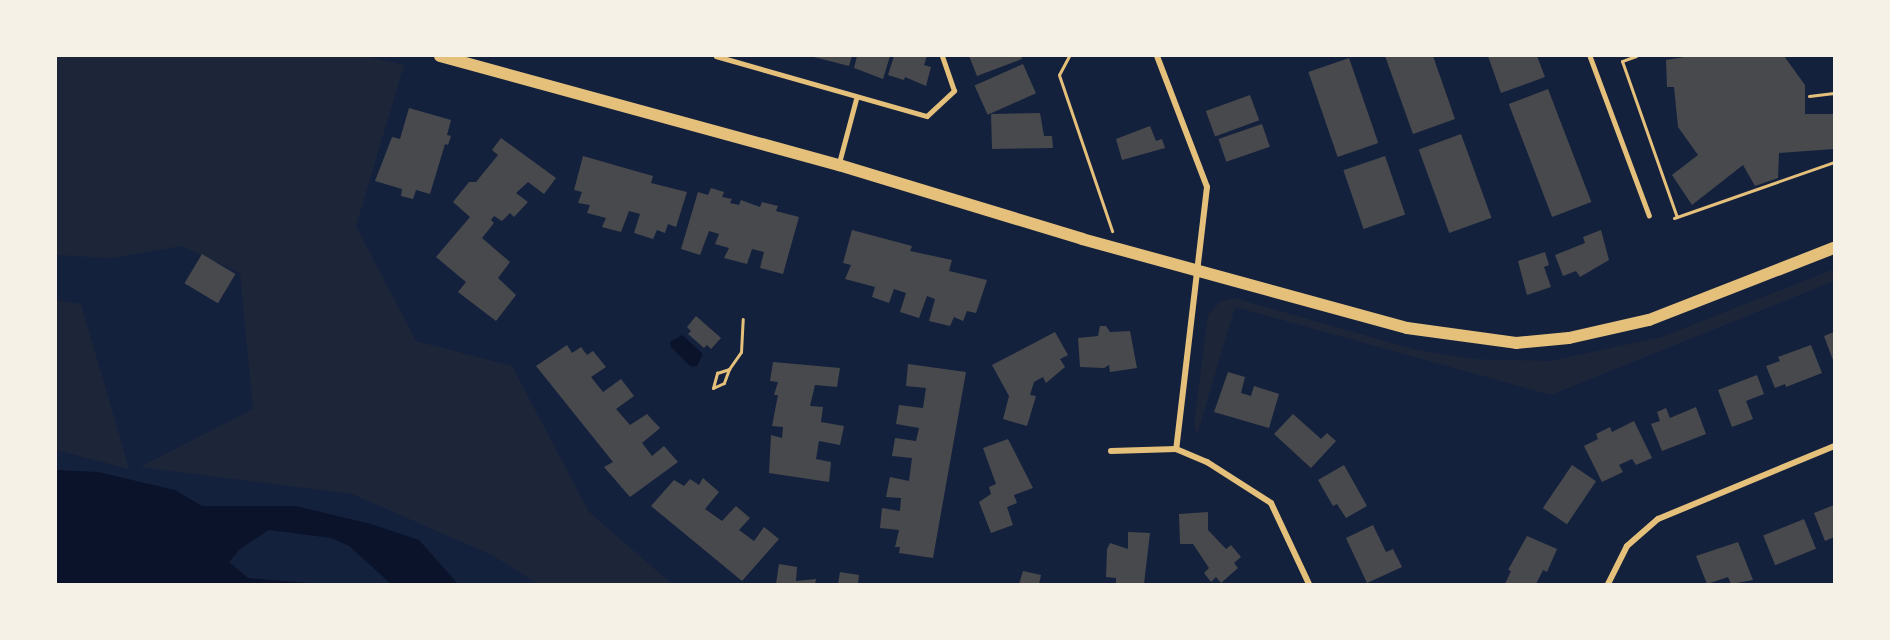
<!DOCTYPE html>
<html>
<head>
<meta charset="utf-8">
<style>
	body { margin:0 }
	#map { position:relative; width:1890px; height:640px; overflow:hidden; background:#14213d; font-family:"Titillium Web",sans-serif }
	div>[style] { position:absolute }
	.green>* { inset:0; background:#1d2539 }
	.water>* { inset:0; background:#0b132b }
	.building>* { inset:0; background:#48494c; transform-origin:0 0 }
	.path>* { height:3px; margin:-1.5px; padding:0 1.5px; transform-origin:1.5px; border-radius:1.5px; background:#e5c07b }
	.service>* { height:4.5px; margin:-2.25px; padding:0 2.25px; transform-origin:2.25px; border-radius:2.25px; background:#e5c07b }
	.minor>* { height:6px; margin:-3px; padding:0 3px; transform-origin:3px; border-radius:3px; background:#e5c07b }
	.secondary>* { height:12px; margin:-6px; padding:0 6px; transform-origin:6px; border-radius:6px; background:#e5c07b }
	span { translate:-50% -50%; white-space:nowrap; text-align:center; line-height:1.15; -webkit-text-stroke:4.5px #f6f1e7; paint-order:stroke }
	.frame { position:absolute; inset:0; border:57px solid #f6f1e7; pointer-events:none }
</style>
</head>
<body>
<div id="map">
	<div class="green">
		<i style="clip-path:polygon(56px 56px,365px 56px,404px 65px,356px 226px,416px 341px,512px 366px,589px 512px,672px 584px,538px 584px,492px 555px,352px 494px,140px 467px,253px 409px,240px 273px,182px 246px,111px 258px,56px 255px)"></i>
		<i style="clip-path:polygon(1834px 269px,1834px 281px,1551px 395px,1235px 307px,1197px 435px,1194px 424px,1208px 315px,1221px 301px,1234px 298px,1417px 350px,1473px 359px,1550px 361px,1662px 337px)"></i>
		<i style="clip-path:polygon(56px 300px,81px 304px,129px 469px,56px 450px)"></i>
	</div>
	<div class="water">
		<i style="clip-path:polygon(682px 335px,703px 354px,697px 366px,691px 367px,671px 347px,670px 342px)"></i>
		<i style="clip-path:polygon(56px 470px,98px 472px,175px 490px,202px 506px,296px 506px,371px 524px,419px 540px,458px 584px,391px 584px,349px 546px,331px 538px,269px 530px,240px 549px,229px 562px,248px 578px,323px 584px,56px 584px)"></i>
	</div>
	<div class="building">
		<i style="clip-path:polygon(810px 56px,852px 56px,849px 66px)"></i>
		<i style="clip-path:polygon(857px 56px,890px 56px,883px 79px,854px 68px)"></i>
		<i style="clip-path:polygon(894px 56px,927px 56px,924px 65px,931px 67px,926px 86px,905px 77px,904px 80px,888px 75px)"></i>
		<i style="clip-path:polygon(969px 56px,1021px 56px,1022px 59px,977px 76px)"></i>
		<i style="clip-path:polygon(1385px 56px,1433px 56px,1455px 119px,1413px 134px)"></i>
		<i style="clip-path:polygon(1488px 56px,1537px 56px,1545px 77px,1501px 93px)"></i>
		<i style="clip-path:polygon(1691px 56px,1784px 56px,1805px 85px,1805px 114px,1834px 114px,1834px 149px,1779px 153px,1778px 178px,1755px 186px,1743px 165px,1692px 205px,1672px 175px,1698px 155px,1678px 127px,1674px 87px,1667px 87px,1666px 60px)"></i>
		<i style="left:1349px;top:58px;width:90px;height:43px;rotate:71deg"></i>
		<i style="left:1023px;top:64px;width:32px;height:53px;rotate:66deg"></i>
		<i style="left:1548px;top:89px;width:121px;height:42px;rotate:69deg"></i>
		<i style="left:1250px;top:95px;width:27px;height:47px;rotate:70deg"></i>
		<i style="clip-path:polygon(409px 108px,451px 120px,447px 135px,451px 136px,448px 145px,445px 144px,430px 194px,416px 190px,413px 199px,401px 196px,402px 189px,375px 181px,392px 137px,400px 139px)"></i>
		<i style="clip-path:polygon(1040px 113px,1044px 136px,1052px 136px,1053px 148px,992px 149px,991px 114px)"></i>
		<i style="left:1262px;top:124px;width:24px;height:46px;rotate:71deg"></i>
		<i style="clip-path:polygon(1150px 126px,1156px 141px,1162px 139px,1165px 148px,1122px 160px,1116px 139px)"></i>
		<i style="left:1461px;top:134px;width:89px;height:45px;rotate:70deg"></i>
		<i style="clip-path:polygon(501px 138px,556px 178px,544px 194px,528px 182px,516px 193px,528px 202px,514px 217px,510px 213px,502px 221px,494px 216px,491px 220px,494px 223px,482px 238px,510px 262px,498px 278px,516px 295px,496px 321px,458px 292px,466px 282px,436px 257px,470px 217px,453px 202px,469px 182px,476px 182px,498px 155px,492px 150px)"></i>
		<i style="clip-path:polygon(583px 156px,653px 176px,651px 183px,687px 192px,676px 227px,668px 224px,665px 233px,657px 230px,653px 239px,634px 233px,640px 214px,629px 211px,621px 232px,602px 227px,606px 218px,587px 213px,590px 205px,578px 203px,582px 192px,574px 190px)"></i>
		<i style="left:1385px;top:156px;width:62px;height:44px;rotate:71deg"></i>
		<i style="clip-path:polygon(711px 188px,724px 192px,722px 197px,732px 199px,730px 203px,739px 205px,741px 200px,760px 207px,762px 202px,778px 206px,776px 211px,799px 217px,783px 274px,760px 268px,764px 252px,752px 249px,747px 264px,724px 258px,729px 248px,715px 244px,719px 234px,709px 231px,700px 255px,681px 249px,698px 192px,708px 195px)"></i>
		<i style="clip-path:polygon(852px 230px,912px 246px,910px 251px,952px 260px,949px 271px,987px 280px,976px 313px,967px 311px,963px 321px,954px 317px,950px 326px,929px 321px,935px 299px,927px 296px,919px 318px,900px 312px,906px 293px,894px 289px,889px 303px,872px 297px,875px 287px,845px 279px,851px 265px,843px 263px)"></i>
		<i style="clip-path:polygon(1601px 230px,1609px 260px,1580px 277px,1576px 271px,1563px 276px,1555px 255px,1585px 243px,1583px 237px)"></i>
		<i style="clip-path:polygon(1545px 252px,1549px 265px,1544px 267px,1551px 287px,1527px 295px,1518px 261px)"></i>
		<i style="left:202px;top:254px;width:39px;height:34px;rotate:31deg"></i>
		<i style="clip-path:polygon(696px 316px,721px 338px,711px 349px,707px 345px,704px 348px,688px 334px,691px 331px,687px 327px)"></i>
		<i style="clip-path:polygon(1100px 326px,1106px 326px,1110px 332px,1130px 331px,1137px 368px,1110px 372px,1109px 365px,1104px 368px,1080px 367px,1078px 338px,1098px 336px)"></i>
		<i style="clip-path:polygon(1055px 332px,1068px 355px,1060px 359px,1065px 367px,1046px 383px,1043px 377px,1034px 382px,1030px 395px,1036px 396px,1027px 426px,1003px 419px,1009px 396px,992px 365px)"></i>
		<i style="clip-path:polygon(1834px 332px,1834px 363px,1824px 336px)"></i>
		<i style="clip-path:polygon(567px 345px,572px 353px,581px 347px,587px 355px,593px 351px,606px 367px,591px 377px,603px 392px,621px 379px,634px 396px,616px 409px,630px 425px,647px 414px,660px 428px,642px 443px,652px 456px,664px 446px,678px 462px,630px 497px,604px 467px,613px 462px,536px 366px)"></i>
		<i style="clip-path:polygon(1811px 345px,1822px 373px,1786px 387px,1785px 384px,1775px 388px,1766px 366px,1780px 361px,1778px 357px)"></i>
		<i style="clip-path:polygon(773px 362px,840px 368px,837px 387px,815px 385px,810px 406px,823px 407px,821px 422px,844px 426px,840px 445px,819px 441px,816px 459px,831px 462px,829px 482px,769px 473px,771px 435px,782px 438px,783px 427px,772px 426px,778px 395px,774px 395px,778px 382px,770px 381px)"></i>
		<i style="clip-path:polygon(908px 364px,966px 372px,933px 558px,899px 553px,900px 547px,895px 547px,899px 530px,880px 528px,882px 508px,900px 511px,901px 498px,886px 497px,890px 477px,909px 481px,912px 458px,892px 456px,895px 438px,916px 441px,919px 428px,896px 424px,899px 405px,923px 408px,926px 388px,906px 386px)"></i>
		<i style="clip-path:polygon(1228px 372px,1245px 377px,1241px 393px,1251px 396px,1254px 386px,1279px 394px,1269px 428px,1214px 412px)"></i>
		<i style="clip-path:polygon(1757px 375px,1764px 394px,1746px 401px,1753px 419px,1732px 427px,1718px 390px)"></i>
		<i style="clip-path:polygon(1696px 407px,1706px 434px,1662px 451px,1651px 424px,1660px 421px,1657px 412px,1666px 408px,1670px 418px)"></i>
		<i style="clip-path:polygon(1293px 414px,1321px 439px,1327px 433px,1336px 441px,1311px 468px,1274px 434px)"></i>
		<i style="clip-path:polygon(1634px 421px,1652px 458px,1636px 465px,1632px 459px,1619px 465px,1623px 472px,1602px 482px,1584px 446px,1598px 439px,1596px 434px,1610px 427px,1612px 432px)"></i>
		<i style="clip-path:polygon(1008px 439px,1033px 488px,1014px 495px,1017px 503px,1007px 507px,1013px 525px,991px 533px,979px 502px,991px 494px,989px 487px,996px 484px,983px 448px)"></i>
		<i style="clip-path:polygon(1344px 465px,1367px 506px,1346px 518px,1337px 504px,1333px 506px,1318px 480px)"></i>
		<i style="left:1572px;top:465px;width:29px;height:52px;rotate:34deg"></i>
		<i style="clip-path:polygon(703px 478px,719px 492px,705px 509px,722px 521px,736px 506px,750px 518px,739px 530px,754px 541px,764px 527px,779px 539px,742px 581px,651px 506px,674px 480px,684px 486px,690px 479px,699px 485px)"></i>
		<i style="clip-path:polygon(1834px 505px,1834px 537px,1825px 541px,1814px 513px)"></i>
		<i style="clip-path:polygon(1208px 512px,1208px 530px,1226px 549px,1231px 545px,1241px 557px,1234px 563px,1238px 568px,1221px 583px,1216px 577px,1211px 582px,1204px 573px,1209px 568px,1193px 544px,1180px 544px,1179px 514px)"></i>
		<i style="left:1804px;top:519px;width:32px;height:44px;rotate:68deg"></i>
		<i style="clip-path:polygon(1373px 525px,1386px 552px,1393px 549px,1402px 567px,1367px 583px,1346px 538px)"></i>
		<i style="clip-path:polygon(1128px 532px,1150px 533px,1144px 584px,1116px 584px,1116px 578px,1106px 577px,1107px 549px,1110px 543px,1128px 549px)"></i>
		<i style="clip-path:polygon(1527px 536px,1557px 549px,1547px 572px,1543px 570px,1536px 584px,1505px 584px,1511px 571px,1508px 570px)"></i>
		<i style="clip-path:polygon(1738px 542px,1753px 580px,1731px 584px,1728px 577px,1707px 584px,1696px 556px)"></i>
		<i style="clip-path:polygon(779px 564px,797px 567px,796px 581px,816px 579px,815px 584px,776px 584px)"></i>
		<i style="clip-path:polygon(1023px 571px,1041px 575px,1039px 584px,1019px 584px)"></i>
		<i style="clip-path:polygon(840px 572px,859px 575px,858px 584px,838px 584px)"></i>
	</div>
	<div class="path">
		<i style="left:1069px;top:56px;width:21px;rotate:118deg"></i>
		<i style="left:1059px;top:75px;width:165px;rotate:71.2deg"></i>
		<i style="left:1636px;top:56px;width:15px;rotate:160deg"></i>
		<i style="left:1622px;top:61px;width:165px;rotate:70.6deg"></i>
		<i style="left:1809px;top:96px;width:25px;rotate:-7deg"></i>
		<i style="left:1674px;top:218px;width:170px;rotate:-19.3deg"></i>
		<i style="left:729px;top:369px;width:15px;rotate:110deg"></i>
		<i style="left:724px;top:383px;width:12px;rotate:156deg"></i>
		<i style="left:713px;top:388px;width:16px;rotate:-75deg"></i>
		<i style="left:717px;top:373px;width:13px;rotate:-18deg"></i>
		<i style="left:729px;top:369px;width:21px;rotate:-55deg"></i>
		<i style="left:741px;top:352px;width:33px;rotate:-87deg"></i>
	</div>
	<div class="service">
		<i style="left:716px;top:56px;width:219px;rotate:15.9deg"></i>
		<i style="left:927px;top:116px;width:37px;rotate:-43deg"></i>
		<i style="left:954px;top:91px;width:37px;rotate:-109deg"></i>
		<i style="left:1590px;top:56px;width:170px;rotate:69.6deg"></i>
		<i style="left:839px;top:163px;width:66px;rotate:-75.1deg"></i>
	</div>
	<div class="minor">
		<i style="left:1157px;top:56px;width:140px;rotate:69.1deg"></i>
		<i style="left:1207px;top:187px;width:264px;rotate:96.7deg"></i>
		<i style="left:1176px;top:449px;width:34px;rotate:23deg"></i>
		<i style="left:1207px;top:462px;width:76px;rotate:32.6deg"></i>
		<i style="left:1271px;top:503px;width:89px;rotate:64.9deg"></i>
		<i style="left:1111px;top:451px;width:65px;rotate:-1.8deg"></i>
		<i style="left:1608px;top:584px;width:42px;rotate:-63.4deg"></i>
		<i style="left:1627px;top:546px;width:41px;rotate:-41.1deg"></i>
		<i style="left:1658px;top:519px;width:191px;rotate:-22.5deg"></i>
	</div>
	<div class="secondary">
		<i style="left:440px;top:56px;width:414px;rotate:15.3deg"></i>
		<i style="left:839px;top:165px;width:254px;rotate:16.9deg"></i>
		<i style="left:1082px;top:239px;width:337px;rotate:15.3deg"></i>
		<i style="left:1407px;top:328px;width:110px;rotate:7.8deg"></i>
		<i style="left:1516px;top:343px;width:53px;rotate:-5.4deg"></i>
		<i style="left:1569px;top:338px;width:82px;rotate:-12.7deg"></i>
		<i style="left:1649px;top:320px;width:199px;rotate:-21.3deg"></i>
	</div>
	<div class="frame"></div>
</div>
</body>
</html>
